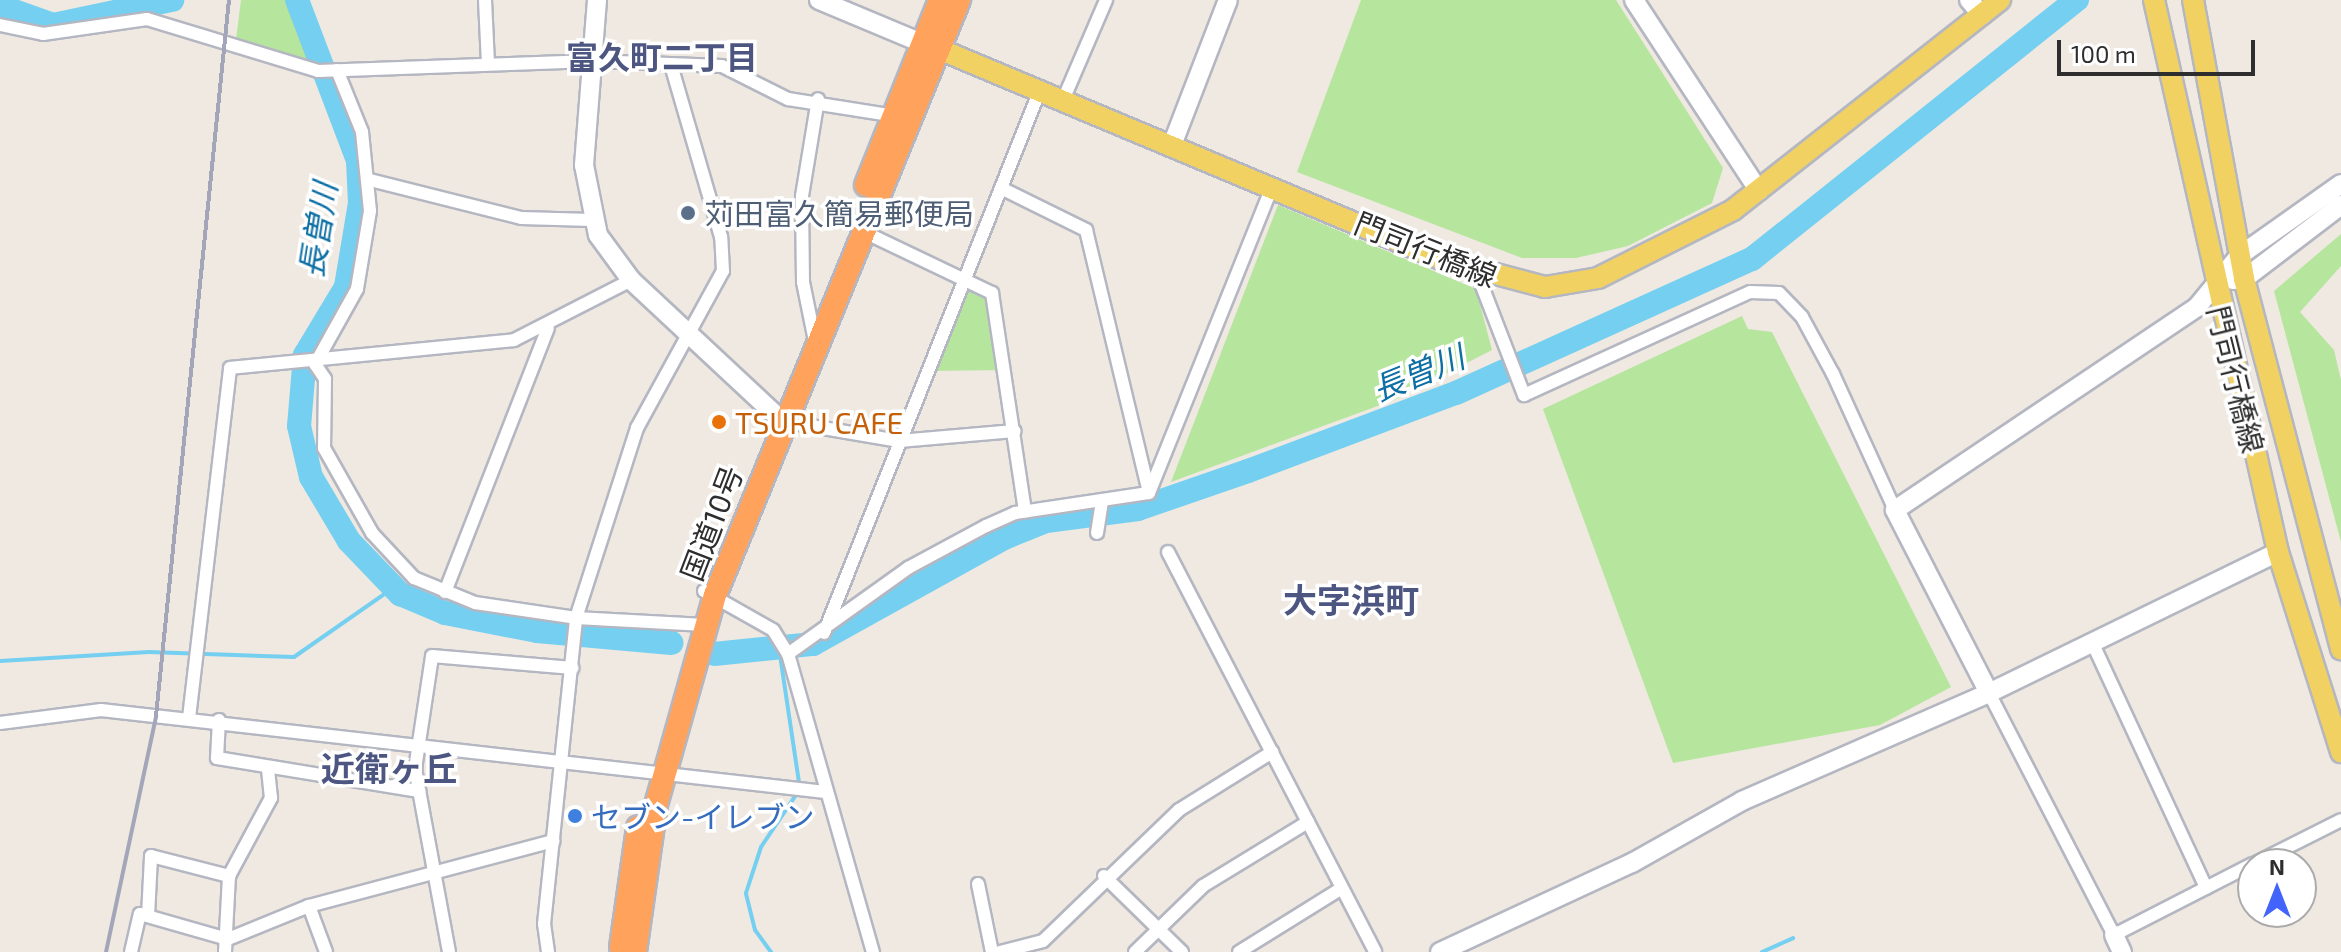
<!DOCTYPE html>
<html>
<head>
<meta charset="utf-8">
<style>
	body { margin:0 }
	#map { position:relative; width:2341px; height:952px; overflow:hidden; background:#efe9e1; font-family:"Exo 2","Noto Sans JP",sans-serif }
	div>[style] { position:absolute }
	.green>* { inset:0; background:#b6e59e }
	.stream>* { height:4px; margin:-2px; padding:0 2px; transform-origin:2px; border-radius:2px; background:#75cff0 }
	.river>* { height:24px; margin:-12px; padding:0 12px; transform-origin:12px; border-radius:12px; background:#75cff0 }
	.roads { filter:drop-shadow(2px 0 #b4b7c1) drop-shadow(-2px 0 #b4b7c1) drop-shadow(0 2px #b4b7c1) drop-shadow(0 -2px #b4b7c1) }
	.street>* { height:12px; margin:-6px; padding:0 6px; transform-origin:6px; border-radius:6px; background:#fff }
	.secondary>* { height:18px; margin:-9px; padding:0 9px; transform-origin:9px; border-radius:9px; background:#fff }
	.primary>* { height:20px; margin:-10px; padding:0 10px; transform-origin:10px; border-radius:10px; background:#f2d163 }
	.highway>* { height:22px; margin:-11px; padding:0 11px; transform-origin:11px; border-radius:11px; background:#ffa35c }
	.rail>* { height:4px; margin:-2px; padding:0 2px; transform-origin:2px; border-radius:2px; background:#a3a6b8 }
	.dots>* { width:22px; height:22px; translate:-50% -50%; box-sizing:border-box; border:4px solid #fff; border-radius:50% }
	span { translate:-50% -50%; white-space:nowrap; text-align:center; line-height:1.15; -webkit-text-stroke:7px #fff; paint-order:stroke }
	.service-label { font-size:30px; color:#4e5e75 }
	.left { translate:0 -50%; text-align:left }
	.street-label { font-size:30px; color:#2e2e2e }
	.food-label { font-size:30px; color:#c56008 }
	.shop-label { font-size:30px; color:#366cbe }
	.neighbourhood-label { font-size:32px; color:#4d5680; font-weight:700 }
	.water-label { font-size:32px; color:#0d6fa3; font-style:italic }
	.quarter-label { font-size:34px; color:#4d5680; font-weight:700 }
	.north { position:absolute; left:2237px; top:848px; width:80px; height:80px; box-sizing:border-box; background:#fff; border:2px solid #ababab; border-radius:50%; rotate:0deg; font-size:22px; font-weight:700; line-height:32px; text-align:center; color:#2e2e2e }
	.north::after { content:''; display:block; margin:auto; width:28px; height:36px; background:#4264fb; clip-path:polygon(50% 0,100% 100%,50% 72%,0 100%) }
	.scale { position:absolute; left:2057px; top:40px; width:198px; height:36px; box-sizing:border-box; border:4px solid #2e2e2e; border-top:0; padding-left:10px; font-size:24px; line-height:28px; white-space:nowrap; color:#2e2e2e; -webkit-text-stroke:6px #fff; paint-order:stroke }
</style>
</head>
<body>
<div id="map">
	<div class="green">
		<i style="clip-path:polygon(241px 0,297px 0,327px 70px,235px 48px)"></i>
		<i style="clip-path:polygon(1361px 0,1616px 0,1723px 168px,1712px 203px,1628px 246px,1576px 258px,1522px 258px,1297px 172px)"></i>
		<i style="clip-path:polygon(1278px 205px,1476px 289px,1492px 350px,1394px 400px,1171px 482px)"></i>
		<i style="clip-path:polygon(2341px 234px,2341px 266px,2300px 312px,2334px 350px,2341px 380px,2341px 542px,2274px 291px)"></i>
		<i style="clip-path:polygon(965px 278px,988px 286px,1007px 370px,925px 371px)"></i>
		<i style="clip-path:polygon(1742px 316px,1748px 329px,1772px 332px,1951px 687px,1880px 725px,1673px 763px,1543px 409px)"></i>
	</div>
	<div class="stream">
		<i style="left:0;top:661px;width:149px;rotate:-3.5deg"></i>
		<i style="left:149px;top:652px;width:145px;rotate:2deg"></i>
		<i style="left:294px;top:657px;width:121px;rotate:-34.9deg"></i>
		<i style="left:771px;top:952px;width:27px;rotate:-126deg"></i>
		<i style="left:755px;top:930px;width:38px;rotate:-104deg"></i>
		<i style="left:746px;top:893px;width:48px;rotate:-71.9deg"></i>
		<i style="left:761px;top:847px;width:70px;rotate:-56.1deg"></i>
		<i style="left:800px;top:789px;width:142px;rotate:-98.5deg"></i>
		<i style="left:1762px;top:952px;width:34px;rotate:-24deg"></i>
	</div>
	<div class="river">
		<i style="left:297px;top:0;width:172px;rotate:69.2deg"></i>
		<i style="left:358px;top:161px;width:42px;rotate:87.3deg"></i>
		<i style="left:360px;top:203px;width:85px;rotate:99.5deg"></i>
		<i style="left:346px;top:287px;width:79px;rotate:121.1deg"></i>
		<i style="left:305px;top:355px;width:71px;rotate:94.8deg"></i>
		<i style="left:299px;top:426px;width:52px;rotate:76.8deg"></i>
		<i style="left:311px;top:477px;width:74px;rotate:59.3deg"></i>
		<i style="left:349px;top:541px;width:74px;rotate:46.1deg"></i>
		<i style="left:400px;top:594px;width:49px;rotate:22.9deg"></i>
		<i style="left:445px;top:613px;width:94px;rotate:11.1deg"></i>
		<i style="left:537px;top:631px;width:135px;rotate:5.1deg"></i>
		<i style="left:0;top:6px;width:56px;rotate:19.7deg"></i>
		<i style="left:53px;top:25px;width:122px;rotate:-11.9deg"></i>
		<i style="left:714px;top:654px;width:100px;rotate:-5.8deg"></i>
		<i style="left:813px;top:644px;width:218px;rotate:-29deg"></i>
		<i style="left:1004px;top:538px;width:45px;rotate:-22deg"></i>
		<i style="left:1046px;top:521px;width:93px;rotate:-7.4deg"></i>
		<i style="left:1138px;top:509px;width:116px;rotate:-19.1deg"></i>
		<i style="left:1248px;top:471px;width:222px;rotate:-20.6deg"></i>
		<i style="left:1456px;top:393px;width:325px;rotate:-24.4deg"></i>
		<i style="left:1752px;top:259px;width:416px;rotate:-38.6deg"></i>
	</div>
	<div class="roads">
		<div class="street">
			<i style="left:485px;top:0;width:64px;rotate:87.3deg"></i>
			<i style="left:0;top:25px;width:44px;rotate:11.8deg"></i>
			<i style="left:43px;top:34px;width:105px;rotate:-8.2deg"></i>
			<i style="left:147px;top:19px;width:179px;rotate:16.9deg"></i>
			<i style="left:318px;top:71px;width:274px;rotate:-2.1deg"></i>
			<i style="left:592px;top:61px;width:130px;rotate:2.2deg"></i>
			<i style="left:722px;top:66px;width:74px;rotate:26.6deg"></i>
			<i style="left:788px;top:99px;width:108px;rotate:9deg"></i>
			<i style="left:337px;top:70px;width:67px;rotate:68deg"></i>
			<i style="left:362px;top:132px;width:79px;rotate:84.2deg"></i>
			<i style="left:370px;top:211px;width:79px;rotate:99.5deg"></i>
			<i style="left:357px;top:289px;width:86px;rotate:119.2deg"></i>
			<i style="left:315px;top:364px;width:18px;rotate:56deg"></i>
			<i style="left:325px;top:379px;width:69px;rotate:90.8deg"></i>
			<i style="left:324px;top:448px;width:98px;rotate:60.5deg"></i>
			<i style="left:372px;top:533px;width:62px;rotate:47deg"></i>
			<i style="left:414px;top:578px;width:66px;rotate:22.3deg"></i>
			<i style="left:475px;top:603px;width:102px;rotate:8.4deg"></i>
			<i style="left:576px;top:618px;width:129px;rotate:3.1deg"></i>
			<i style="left:1063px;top:100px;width:109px;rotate:-66.7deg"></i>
			<i style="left:370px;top:180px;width:156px;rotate:14.1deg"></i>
			<i style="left:521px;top:218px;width:71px;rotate:1.6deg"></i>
			<i style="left:1001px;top:188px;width:95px;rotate:26.3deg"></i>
			<i style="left:1086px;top:230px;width:270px;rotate:76.5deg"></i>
			<i style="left:862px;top:231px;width:144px;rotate:25.5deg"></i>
			<i style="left:992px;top:293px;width:221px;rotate:81.4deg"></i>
			<i style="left:1477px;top:273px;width:131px;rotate:68.9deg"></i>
			<i style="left:1524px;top:395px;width:248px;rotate:-24.5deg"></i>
			<i style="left:1750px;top:292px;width:29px;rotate:2deg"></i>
			<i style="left:1779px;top:293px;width:33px;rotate:46deg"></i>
			<i style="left:1802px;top:317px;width:65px;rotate:61.5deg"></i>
			<i style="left:1833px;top:374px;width:149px;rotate:65.5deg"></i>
			<i style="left:815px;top:341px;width:60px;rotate:-101.5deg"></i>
			<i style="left:803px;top:282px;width:86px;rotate:-90.7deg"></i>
			<i style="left:802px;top:196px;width:98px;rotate:-80.6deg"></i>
			<i style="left:782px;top:421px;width:119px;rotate:9.7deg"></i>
			<i style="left:899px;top:441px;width:116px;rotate:-4.9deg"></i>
			<i style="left:1097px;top:533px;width:32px;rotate:-81deg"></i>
			<i style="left:1168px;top:552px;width:450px;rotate:62.6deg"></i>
			<i style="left:704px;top:591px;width:79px;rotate:29.5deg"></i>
			<i style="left:773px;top:630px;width:28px;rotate:58deg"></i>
			<i style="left:788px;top:654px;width:310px;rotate:74.1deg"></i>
			<i style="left:445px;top:592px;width:283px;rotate:-68.7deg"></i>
			<i style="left:824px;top:633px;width:584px;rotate:-68.31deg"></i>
			<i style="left:2092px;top:642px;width:271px;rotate:65.1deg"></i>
			<i style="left:788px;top:654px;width:148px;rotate:-35.6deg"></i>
			<i style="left:908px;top:568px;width:89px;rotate:-28.3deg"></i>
			<i style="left:986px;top:526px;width:32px;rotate:-24deg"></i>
			<i style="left:1015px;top:513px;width:135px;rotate:-8.5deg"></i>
			<i style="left:1149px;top:493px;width:330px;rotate:-68.1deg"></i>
			<i style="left:1989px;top:693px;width:272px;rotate:62.7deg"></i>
			<i style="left:2114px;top:935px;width:156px;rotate:-27.1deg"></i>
			<i style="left:189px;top:718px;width:352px;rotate:-83.3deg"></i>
			<i style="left:230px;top:368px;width:285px;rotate:-5.6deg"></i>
			<i style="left:514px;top:340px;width:131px;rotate:-27.1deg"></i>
			<i style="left:219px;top:720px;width:38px;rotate:93deg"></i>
			<i style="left:217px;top:758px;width:205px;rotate:9.3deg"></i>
			<i style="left:0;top:723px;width:102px;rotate:-7.3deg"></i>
			<i style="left:101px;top:710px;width:729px;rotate:6.46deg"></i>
			<i style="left:2254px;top:864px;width:97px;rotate:-26.8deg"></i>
			<i style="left:1104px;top:876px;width:109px;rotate:44.3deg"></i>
			<i style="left:978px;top:884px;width:69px;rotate:78.4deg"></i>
			<i style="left:309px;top:906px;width:49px;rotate:69.7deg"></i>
			<i style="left:148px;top:916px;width:60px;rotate:-87.1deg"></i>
			<i style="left:151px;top:856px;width:81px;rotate:14.4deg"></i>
			<i style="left:131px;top:952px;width:39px;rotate:-77deg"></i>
			<i style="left:140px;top:914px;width:91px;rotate:15.9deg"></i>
			<i style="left:228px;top:939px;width:87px;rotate:-22.2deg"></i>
			<i style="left:309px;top:906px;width:253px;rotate:-14.9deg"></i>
			<i style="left:225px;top:952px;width:76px;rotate:-87deg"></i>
			<i style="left:229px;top:876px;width:89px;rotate:-61.7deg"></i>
			<i style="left:271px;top:798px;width:31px;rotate:-96deg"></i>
			<i style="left:449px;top:952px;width:186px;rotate:-100.5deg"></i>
			<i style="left:415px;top:769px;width:114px;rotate:-81.4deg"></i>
			<i style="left:432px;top:656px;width:141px;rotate:4.9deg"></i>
			<i style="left:548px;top:952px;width:28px;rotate:-98deg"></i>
			<i style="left:544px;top:924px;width:308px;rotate:-84deg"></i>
			<i style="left:576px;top:618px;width:200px;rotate:-72.2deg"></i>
			<i style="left:637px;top:428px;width:179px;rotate:-61.3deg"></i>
			<i style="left:723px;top:271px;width:34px;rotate:-93deg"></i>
			<i style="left:721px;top:237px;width:176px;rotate:-106.2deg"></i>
			<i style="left:1000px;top:952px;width:44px;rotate:-14.3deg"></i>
			<i style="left:1043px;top:941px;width:189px;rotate:-43.9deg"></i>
			<i style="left:1179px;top:810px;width:110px;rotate:-31.9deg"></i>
			<i style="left:1135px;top:952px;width:95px;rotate:-44.1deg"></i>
			<i style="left:1203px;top:886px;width:123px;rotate:-31.4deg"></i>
			<i style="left:1239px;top:952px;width:121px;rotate:-31.9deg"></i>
		</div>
		<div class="secondary">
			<i style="left:597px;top:0;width:166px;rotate:94.5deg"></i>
			<i style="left:584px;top:165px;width:71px;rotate:78.7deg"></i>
			<i style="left:598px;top:235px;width:56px;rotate:53.7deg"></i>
			<i style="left:631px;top:280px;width:207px;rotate:43deg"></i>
			<i style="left:819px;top:0;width:125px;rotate:22.7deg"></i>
			<i style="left:1634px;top:0;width:228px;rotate:56.8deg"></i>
			<i style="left:1969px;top:0;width:20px;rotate:49deg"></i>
			<i style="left:1172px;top:145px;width:155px;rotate:-68.9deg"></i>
			<i style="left:2233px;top:280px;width:11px;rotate:-5deg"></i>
			<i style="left:2244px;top:279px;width:122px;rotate:-37.3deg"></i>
			<i style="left:1989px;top:693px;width:206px;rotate:-117.2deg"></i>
			<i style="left:1895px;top:510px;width:364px;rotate:-33.9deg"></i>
			<i style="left:2197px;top:307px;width:66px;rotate:-50.5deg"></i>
			<i style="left:2239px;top:256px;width:125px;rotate:-35.2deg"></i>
			<i style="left:2114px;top:935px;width:19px;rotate:65deg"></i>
			<i style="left:1440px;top:952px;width:212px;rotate:-24.9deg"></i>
			<i style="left:1632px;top:863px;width:126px;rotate:-29.4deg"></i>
			<i style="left:1742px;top:801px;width:270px;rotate:-23.6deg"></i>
			<i style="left:1989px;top:693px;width:322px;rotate:-26deg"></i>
		</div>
		<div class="primary">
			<i style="left:2154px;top:0;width:566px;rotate:77.34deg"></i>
			<i style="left:2278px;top:552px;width:210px;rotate:72.5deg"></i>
			<i style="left:2193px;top:0;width:284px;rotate:79.6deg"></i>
			<i style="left:2244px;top:279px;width:383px;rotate:75.3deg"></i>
			<i style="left:939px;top:49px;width:546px;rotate:22.72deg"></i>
			<i style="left:1443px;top:260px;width:106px;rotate:14.8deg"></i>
			<i style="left:1545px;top:287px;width:54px;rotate:-9.6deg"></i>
			<i style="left:1598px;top:278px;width:151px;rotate:-26.7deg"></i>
			<i style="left:1733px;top:210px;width:340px;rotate:-38.2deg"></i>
		</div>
		<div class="highway">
			<i style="left:866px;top:185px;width:199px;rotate:-68.2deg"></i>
			<i style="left:621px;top:947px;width:121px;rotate:-81.9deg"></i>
			<i style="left:635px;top:952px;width:148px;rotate:-81.9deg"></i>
			<i style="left:656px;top:805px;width:218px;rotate:-74.3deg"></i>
			<i style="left:715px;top:595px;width:643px;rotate:-67.7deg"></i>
		</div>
	</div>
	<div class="rail">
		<i style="left:106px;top:952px;width:241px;rotate:-78deg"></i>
		<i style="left:156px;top:716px;width:720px;rotate:-84.18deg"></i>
	</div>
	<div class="dots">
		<i style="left:688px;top:213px;background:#5c6f8a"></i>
		<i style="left:719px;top:422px;background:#e8710a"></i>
		<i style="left:575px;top:816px;background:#3f7fe0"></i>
	</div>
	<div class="service-label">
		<span class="left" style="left:704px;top:213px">苅田富久簡易郵便局</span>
	</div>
	<div class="street-label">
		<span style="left:1426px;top:249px;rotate:22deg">門司行橋線</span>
		<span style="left:2236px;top:379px;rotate:76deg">門司行橋線</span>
		<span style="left:711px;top:523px;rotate:-69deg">国道10号</span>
	</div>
	<div class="food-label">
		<span class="left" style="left:735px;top:422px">TSURU CAFE</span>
	</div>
	<div class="shop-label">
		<span class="left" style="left:591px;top:816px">セブン-イレブン</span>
	</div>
	<div class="neighbourhood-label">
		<span style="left:662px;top:56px">富久町二丁目</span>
	</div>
	<div class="water-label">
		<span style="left:317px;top:230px;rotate:-81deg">長曽川</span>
		<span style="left:1418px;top:372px;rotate:-22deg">長曽川</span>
	</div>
	<div class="quarter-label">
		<span style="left:1351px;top:600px">大字浜町</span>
		<span style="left:389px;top:768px">近衛ヶ丘</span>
	</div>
	<div class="north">N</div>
	<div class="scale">100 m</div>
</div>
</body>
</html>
